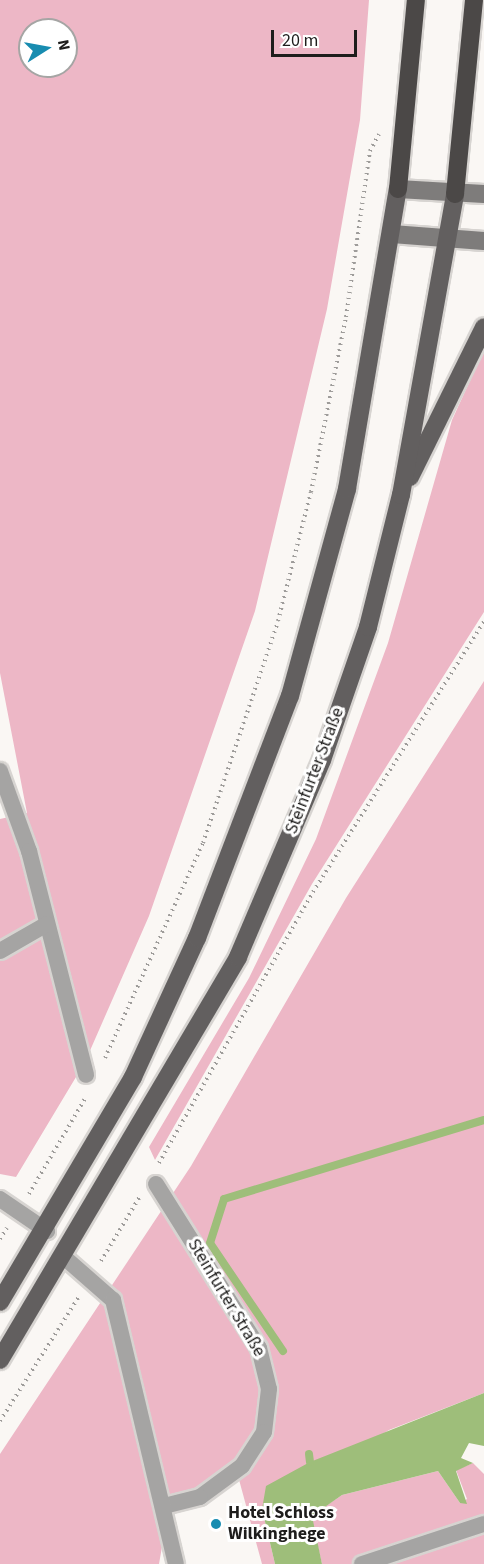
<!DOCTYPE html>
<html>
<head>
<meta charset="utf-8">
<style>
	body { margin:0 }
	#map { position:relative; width:484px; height:1564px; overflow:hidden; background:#faf7f4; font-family:"Source Sans 3",sans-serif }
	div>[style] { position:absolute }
	.green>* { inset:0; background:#edb7c6 }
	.water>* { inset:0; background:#9ebe7a }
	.stream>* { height:8px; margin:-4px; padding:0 4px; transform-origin:4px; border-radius:4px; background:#9ebe7a }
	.path>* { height:4px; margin-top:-2px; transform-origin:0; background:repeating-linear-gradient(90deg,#9e9c9a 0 1.5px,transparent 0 6px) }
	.roads { filter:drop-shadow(2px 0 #d7d4d1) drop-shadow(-2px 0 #d7d4d1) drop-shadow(0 2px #d7d4d1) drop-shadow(0 -2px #d7d4d1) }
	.lane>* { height:16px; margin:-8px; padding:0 8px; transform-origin:8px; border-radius:8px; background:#a5a4a3 }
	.secondary>* { height:18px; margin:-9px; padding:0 9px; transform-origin:9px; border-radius:9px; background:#7e7c7b }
	.primary>* { height:18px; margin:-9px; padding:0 9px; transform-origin:9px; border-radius:9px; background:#625f5f }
	.highway>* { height:18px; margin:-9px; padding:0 9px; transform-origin:9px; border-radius:9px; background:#4b4847 }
	.dots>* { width:16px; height:16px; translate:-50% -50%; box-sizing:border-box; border:3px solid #fff; border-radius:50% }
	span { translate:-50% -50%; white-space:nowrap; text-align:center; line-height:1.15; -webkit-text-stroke:6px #fff; paint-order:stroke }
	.street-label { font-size:18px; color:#1e1d1c }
	.poi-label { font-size:18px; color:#1e1d1c; font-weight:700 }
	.left { translate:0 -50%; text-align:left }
	.north { position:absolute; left:18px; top:18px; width:60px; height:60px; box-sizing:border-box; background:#fff; border:2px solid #a5a5a4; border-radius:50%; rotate:79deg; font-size:16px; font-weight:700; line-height:24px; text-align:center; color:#1e1d1c }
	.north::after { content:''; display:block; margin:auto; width:21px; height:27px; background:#188cb0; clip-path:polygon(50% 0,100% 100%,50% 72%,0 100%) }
	.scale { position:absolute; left:271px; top:30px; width:86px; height:27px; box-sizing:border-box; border:3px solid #1e1d1c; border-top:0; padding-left:8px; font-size:18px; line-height:21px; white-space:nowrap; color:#1e1d1c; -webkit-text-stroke:4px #fff; paint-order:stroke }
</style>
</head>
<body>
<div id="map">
	<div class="green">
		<i style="clip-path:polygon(evenodd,0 0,369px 0,360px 120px,327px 309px,255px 611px,149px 916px,85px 1062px,16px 1177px,0 1174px,0 819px,27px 813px,0 673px,0 0,30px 30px,66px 30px,66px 66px,30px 66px,30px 30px)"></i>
		<i style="clip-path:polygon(484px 350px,484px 612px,312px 884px,155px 1160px,149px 1147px,249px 978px,316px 839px,388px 643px,452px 420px)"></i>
		<i style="clip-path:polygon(484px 681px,484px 1393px,389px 1430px,262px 1509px,275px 1564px,262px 1564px,238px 1476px,168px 1512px,159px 1564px,0 1564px,0 1454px,191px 1166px,346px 898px)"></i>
		<i style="clip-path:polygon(473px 1463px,484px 1474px,484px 1564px,322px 1564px,311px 1516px,342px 1495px,438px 1471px,460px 1503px,467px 1499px,456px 1470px)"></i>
	</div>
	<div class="water">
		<i style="clip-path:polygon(484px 1393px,484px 1446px,469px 1443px,461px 1458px,473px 1463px,456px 1471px,467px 1504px,460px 1503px,438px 1471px,342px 1495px,312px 1516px,322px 1564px,275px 1564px,262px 1509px,266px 1486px,310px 1462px)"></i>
	</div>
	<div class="stream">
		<i style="left:283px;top:1351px;width:130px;rotate:-124.1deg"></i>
		<i style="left:210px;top:1243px;width:46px;rotate:-72.3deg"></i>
		<i style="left:224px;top:1199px;width:272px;rotate:-16.9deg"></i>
		<i style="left:309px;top:1454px;width:8px;rotate:83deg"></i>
	</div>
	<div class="path">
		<i style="left:105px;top:1058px;width:236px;rotate:-65.5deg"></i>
		<i style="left:203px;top:843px;width:234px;rotate:-71.3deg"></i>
		<i style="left:278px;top:621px;width:133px;rotate:-75.7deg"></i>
		<i style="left:311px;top:492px;width:178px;rotate:-78.7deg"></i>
		<i style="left:346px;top:317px;width:168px;rotate:-81.8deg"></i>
		<i style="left:370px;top:151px;width:19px;rotate:-62deg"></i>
		<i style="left:159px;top:1163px;width:312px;rotate:-60.4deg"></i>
		<i style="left:313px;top:892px;width:320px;rotate:-57.7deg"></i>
		<i style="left:29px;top:1194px;width:113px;rotate:-59.6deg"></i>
		<i style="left:0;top:1239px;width:13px;rotate:-58deg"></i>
		<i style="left:101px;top:1261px;width:74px;rotate:-58.9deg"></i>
		<i style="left:0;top:1421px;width:146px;rotate:-57.6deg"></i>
	</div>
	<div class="roads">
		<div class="lane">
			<i style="left:0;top:771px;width:85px;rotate:70.1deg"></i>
			<i style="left:29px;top:851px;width:231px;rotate:75.7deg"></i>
			<i style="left:0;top:951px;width:54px;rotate:-29.9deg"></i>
			<i style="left:156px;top:1184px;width:194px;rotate:57.9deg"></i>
			<i style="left:259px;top:1348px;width:42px;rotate:76.3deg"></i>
			<i style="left:269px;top:1389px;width:43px;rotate:96.6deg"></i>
			<i style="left:264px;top:1432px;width:40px;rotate:122.9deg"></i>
			<i style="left:242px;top:1466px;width:52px;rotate:143.6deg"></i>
			<i style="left:200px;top:1497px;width:38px;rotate:166deg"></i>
			<i style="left:0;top:1199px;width:57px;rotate:34.2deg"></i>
			<i style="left:65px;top:1258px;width:64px;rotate:41.2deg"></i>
			<i style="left:113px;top:1300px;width:271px;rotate:76.6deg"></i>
			<i style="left:362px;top:1564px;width:128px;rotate:-18.2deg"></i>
		</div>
		<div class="secondary">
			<i style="left:398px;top:189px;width:86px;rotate:3.3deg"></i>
			<i style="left:392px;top:234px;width:92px;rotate:4.4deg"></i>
		</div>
		<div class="primary">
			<i style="left:410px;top:477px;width:167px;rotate:-63.7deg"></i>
			<i style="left:0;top:1302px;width:261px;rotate:-59.4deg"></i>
			<i style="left:133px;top:1077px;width:153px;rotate:-65.3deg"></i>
			<i style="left:197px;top:938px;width:259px;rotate:-69deg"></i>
			<i style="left:290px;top:696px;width:215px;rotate:-74.6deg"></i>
			<i style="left:347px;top:489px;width:304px;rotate:-80.4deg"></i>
			<i style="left:0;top:1360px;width:468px;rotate:-59.4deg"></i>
			<i style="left:238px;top:957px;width:214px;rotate:-66.9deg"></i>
			<i style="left:322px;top:760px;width:141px;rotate:-70.9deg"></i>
			<i style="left:368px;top:627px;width:136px;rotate:-76deg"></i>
			<i style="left:401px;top:495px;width:306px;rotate:-79.8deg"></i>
		</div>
		<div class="highway">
			<i style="left:398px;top:189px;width:190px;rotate:-84.6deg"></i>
			<i style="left:455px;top:194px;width:195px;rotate:-84.4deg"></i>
		</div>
	</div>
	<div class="dots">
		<i style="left:216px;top:1524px;background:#188cb0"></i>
	</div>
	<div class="street-label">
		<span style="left:315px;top:771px;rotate:-69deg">Steinfurter Straße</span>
		<span style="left:226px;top:1298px;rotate:59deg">Steinfurter Straße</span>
	</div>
	<div class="poi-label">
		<span class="left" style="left:228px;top:1524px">Hotel Schloss<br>Wilkinghege</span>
	</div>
	<div class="north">N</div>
	<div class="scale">20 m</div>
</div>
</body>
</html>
